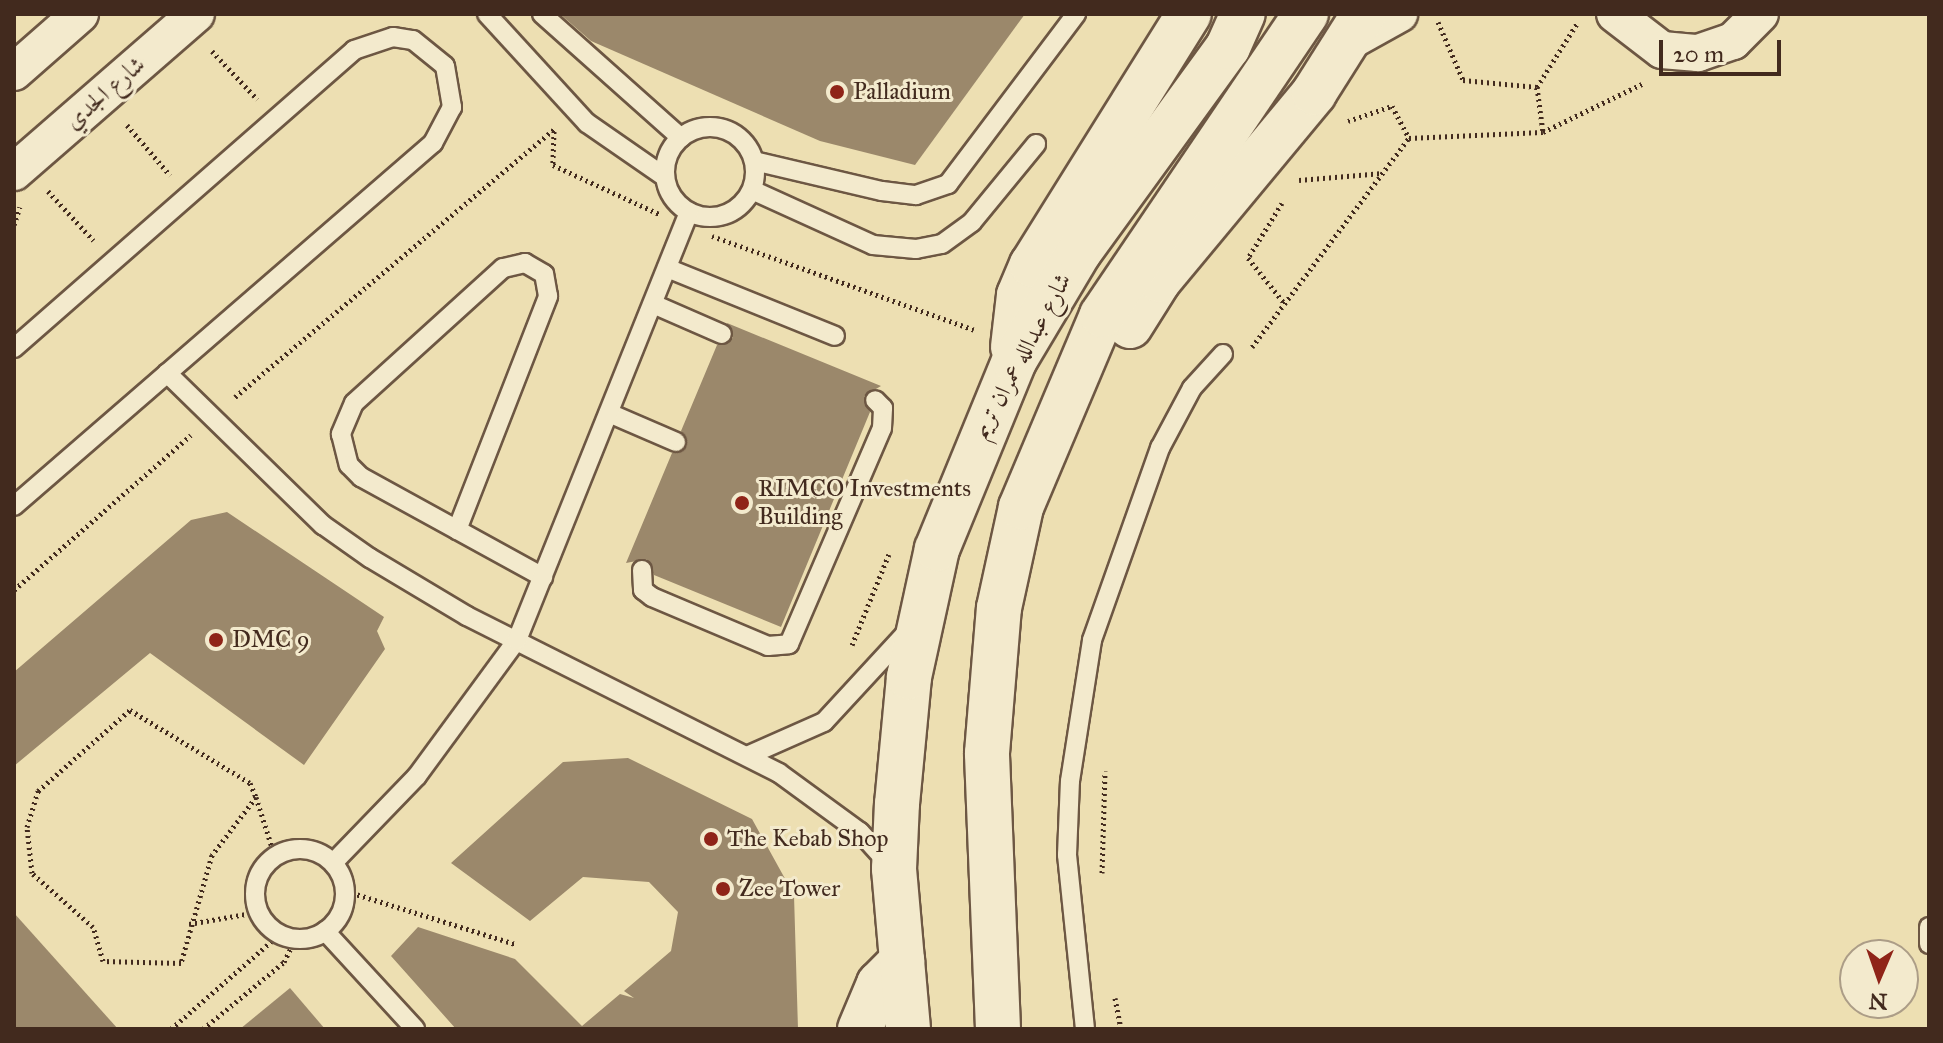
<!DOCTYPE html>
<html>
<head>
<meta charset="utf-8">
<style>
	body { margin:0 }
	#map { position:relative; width:1943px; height:1043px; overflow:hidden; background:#eddfb2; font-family:"IM FELL Great Primer",Amiri,serif }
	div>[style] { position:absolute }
	.building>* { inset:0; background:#9b886b }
	.path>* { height:5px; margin-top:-2.5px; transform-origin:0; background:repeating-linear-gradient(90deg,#422a1e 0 2px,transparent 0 6px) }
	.roads { filter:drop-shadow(2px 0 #6d5743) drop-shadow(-2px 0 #6d5743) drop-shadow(0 2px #6d5743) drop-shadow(0 -2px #6d5743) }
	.lane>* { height:18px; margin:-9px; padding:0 9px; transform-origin:9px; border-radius:9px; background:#f3eacd }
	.lane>.ring { margin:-9px; padding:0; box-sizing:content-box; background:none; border:18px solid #f3eacd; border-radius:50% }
	.street>* { height:36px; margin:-18px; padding:0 18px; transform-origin:18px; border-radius:18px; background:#f3eacd }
	.secondary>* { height:44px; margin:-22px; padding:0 22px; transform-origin:22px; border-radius:22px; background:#f3eacd }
	.dots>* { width:22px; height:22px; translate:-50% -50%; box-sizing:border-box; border:4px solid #f3eacd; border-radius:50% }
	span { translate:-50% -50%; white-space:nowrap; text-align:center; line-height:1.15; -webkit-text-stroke:6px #f3eacd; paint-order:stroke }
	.poi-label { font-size:24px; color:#422a1e }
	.left { translate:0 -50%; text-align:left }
	.street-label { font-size:24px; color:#422a1e }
	.frame { position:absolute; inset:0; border:16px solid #422a1e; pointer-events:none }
	.north { position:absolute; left:1839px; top:939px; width:80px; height:80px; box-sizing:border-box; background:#f3eacd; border:2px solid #ac9d87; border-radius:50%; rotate:182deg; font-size:22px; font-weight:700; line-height:32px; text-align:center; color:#422a1e }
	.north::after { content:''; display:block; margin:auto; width:28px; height:36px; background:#8f2418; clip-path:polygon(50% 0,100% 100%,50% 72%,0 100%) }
	.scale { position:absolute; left:1659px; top:40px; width:122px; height:36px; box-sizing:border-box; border:4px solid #422a1e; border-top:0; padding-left:10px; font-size:24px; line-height:28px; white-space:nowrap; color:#422a1e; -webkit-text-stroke:6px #f3eacd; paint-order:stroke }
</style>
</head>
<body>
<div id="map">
	<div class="building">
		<i style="clip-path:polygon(560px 14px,1025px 14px,915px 165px,820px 141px,591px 41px)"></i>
		<i style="clip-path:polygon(727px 323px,881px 386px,864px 396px,870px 412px,781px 627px,654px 575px,647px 559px,626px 563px,672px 453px,687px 446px,681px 431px,717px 345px,733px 338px)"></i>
		<i style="clip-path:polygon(227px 512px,384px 617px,377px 631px,385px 649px,304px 765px,150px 653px,14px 766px,14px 672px,191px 520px)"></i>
		<i style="clip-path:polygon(628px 758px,752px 819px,794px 895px,798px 1029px,456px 1029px,391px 956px,418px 927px,515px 959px,582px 1026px,620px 994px,634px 998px,624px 991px,671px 951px,678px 912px,649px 882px,583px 877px,530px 921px,451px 863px,563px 762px)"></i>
		<i style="clip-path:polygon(14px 913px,118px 1029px,14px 1029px)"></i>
		<i style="clip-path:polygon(290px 988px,325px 1029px,240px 1029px)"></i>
	</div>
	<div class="path">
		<i style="left:1438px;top:22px;width:63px;rotate:66.7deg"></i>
		<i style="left:1463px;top:80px;width:74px;rotate:5.4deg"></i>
		<i style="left:1537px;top:87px;width:77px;rotate:-57.8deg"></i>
		<i style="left:212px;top:51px;width:66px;rotate:46.8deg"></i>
		<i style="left:1537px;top:87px;width:45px;rotate:82.4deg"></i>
		<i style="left:1348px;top:121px;width:46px;rotate:-18.8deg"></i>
		<i style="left:1392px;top:106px;width:36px;rotate:62deg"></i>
		<i style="left:127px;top:125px;width:66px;rotate:49.3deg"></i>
		<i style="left:554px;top:131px;width:34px;rotate:92deg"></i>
		<i style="left:553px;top:165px;width:117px;rotate:24.8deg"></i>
		<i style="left:1299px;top:180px;width:84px;rotate:-4.8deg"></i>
		<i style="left:48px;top:191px;width:67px;rotate:47.4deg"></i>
		<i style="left:1282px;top:203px;width:65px;rotate:121.7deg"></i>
		<i style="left:1248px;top:258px;width:59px;rotate:51.2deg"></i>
		<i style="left:14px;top:225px;width:19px;rotate:-72deg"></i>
		<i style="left:712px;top:236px;width:278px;rotate:19.7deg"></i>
		<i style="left:1252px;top:347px;width:261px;rotate:-53.1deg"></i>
		<i style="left:1409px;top:138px;width:134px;rotate:-2.6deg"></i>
		<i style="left:1543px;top:132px;width:110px;rotate:-25.9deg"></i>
		<i style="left:235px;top:397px;width:417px;rotate:-40deg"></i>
		<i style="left:14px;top:590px;width:235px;rotate:-41.2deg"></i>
		<i style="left:852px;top:645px;width:98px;rotate:-67.9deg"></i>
		<i style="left:256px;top:797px;width:73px;rotate:127.2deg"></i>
		<i style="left:212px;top:855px;width:112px;rotate:106deg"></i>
		<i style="left:181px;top:963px;width:78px;rotate:-178.5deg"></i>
		<i style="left:103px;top:961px;width:35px;rotate:-106deg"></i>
		<i style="left:93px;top:927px;width:81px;rotate:-138.5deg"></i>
		<i style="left:32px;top:873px;width:46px;rotate:-96.2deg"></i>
		<i style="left:27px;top:827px;width:38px;rotate:-73deg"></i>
		<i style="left:38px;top:791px;width:123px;rotate:-41.4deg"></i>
		<i style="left:130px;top:710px;width:140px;rotate:31.3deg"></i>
		<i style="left:250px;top:783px;width:15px;rotate:67deg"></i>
		<i style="left:256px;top:797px;width:63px;rotate:72.4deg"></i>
		<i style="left:1102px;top:873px;width:102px;rotate:-88.3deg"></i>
		<i style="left:346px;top:891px;width:177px;rotate:17.4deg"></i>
		<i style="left:189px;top:924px;width:70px;rotate:-9.9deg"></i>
		<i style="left:1115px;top:998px;width:32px;rotate:79deg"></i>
		<i style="left:171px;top:1029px;width:145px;rotate:-41.1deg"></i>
		<i style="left:203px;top:1029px;width:105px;rotate:-39.6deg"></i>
		<i style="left:284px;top:962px;width:25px;rotate:-64deg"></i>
	</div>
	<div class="roads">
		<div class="lane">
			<i style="left:487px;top:14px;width:148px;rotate:47.5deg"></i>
			<i style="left:587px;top:123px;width:95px;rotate:34.7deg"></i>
			<i style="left:542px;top:14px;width:186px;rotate:41.7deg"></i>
			<i class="ring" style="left:665px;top:127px;width:72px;height:72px"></i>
			<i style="left:754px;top:161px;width:131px;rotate:13.2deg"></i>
			<i style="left:882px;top:191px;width:34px;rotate:7deg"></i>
			<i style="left:916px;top:195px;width:34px;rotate:-19deg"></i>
			<i style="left:948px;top:184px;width:213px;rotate:-53deg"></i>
			<i style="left:752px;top:190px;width:133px;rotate:24.4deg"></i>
			<i style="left:873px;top:245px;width:43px;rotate:5.3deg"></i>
			<i style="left:916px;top:249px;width:26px;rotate:-11deg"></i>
			<i style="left:942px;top:244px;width:37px;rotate:-36deg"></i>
			<i style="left:972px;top:222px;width:101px;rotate:-50.6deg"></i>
			<i style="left:667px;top:268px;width:181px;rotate:22deg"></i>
			<i style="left:653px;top:304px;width:75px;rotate:23.5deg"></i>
			<i style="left:14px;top:348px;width:452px;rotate:-41.2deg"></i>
			<i style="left:354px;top:50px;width:41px;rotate:-18.4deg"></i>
			<i style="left:393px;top:37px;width:20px;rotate:9deg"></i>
			<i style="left:413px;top:40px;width:41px;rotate:39.1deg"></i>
			<i style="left:445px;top:66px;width:42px;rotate:80.3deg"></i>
			<i style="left:452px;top:107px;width:41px;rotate:117.8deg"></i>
			<i style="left:433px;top:143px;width:554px;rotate:139.1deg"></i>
			<i style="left:167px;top:373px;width:218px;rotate:44.3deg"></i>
			<i style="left:323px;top:525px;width:57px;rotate:35.1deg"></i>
			<i style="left:370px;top:558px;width:113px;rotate:30.9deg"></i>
			<i style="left:467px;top:616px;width:349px;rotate:26.7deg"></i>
			<i style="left:779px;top:773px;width:100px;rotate:36.1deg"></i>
			<i style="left:860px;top:832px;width:43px;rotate:47.8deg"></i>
			<i style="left:609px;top:413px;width:73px;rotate:23.4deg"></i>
			<i style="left:457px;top:530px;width:251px;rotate:-68.7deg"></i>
			<i style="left:548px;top:296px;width:22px;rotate:-100deg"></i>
			<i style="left:544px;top:274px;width:22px;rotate:-150deg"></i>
			<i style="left:525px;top:263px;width:23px;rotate:167deg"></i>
			<i style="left:503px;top:268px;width:201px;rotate:137.8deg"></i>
			<i style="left:354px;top:403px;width:34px;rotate:113deg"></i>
			<i style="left:341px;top:434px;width:32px;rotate:76deg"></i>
			<i style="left:349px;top:465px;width:17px;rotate:45deg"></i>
			<i style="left:361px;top:477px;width:208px;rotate:28.8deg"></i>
			<i style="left:642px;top:570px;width:20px;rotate:87deg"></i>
			<i style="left:643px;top:590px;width:11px;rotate:38deg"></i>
			<i style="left:652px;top:597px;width:126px;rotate:22.9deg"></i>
			<i style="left:768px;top:646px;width:21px;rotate:-5deg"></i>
			<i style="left:789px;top:644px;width:235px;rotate:-66.7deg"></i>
			<i style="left:882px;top:428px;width:20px;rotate:-87deg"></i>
			<i style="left:883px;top:408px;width:11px;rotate:-135deg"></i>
			<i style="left:747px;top:756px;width:84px;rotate:-23.8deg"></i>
			<i style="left:824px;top:722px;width:125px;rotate:-47.3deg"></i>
			<i class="ring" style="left:255px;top:849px;width:72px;height:72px"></i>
			<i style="left:333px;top:863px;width:121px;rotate:-46deg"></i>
			<i style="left:417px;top:776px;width:169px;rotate:-53.7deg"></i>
			<i style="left:517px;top:640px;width:461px;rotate:-68.1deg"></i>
			<i style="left:1929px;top:927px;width:17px;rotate:90deg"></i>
			<i style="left:325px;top:931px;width:133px;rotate:47.4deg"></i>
			<i style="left:1085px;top:1029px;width:175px;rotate:-95.9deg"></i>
			<i style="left:1067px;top:855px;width:74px;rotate:-87.7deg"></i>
			<i style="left:1070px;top:781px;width:143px;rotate:-81.1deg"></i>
			<i style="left:1092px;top:640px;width:204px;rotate:-70.5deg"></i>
			<i style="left:1160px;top:448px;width:68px;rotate:-61.9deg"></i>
			<i style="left:1192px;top:388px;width:46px;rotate:-47.6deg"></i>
		</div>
		<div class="street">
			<i style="left:1615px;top:14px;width:59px;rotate:37.5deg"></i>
			<i style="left:1662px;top:50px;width:36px;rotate:5deg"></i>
			<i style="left:1698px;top:53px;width:37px;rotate:-19deg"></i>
			<i style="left:1733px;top:41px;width:38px;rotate:-45deg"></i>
			<i style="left:1352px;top:40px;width:54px;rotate:-29deg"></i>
			<i style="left:14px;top:72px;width:88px;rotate:-41.3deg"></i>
			<i style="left:14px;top:172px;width:241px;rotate:-41deg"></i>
		</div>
		<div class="secondary">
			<i style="left:1130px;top:326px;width:54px;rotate:-57.8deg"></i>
			<i style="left:1159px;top:280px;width:243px;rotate:-50.3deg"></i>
			<i style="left:1314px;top:93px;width:93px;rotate:-57.7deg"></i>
			<i style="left:1013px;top:347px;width:52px;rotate:-83.4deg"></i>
			<i style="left:1019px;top:295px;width:33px;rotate:-67deg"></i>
			<i style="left:1032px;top:265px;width:296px;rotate:-58deg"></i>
			<i style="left:860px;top:1029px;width:49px;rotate:-67.1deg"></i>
			<i style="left:879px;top:984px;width:33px;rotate:-45deg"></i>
			<i style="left:908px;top:1029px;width:161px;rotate:-95deg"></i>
			<i style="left:894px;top:869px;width:65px;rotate:-87.4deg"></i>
			<i style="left:897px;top:804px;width:128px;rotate:-84.6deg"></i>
			<i style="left:909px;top:677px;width:131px;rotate:-77.7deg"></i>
			<i style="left:937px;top:549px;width:203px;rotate:-67.7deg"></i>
			<i style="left:1014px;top:361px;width:127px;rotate:-59.2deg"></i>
			<i style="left:1079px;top:252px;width:253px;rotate:-54deg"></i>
			<i style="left:1228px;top:47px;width:36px;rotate:-66deg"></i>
			<i style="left:998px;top:1029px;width:276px;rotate:-92.3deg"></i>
			<i style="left:987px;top:753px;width:145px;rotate:-85.3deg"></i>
			<i style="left:999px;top:608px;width:103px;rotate:-77.7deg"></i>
			<i style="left:1021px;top:507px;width:208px;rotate:-67.1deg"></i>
			<i style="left:1102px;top:315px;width:364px;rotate:-55.9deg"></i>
		</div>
	</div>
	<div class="dots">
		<i style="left:837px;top:92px;background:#8f2418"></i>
		<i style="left:742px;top:503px;background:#8f2418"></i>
		<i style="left:216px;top:640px;background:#8f2418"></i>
		<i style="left:711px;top:839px;background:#8f2418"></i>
		<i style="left:723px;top:889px;background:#8f2418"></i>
	</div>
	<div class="poi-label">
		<span class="left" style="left:853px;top:92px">Palladium</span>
		<span class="left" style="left:758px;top:503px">RIMCO Investments<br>Building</span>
		<span class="left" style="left:232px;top:640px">DMC 9</span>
		<span class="left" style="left:727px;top:839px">The Kebab Shop</span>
		<span class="left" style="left:739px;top:889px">Zee Tower</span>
	</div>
	<div class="street-label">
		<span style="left:105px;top:93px;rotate:-41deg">شارع الجدي</span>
		<span style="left:1022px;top:356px;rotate:-62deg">شارع عبدالله عمران تريم</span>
	</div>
	<div class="frame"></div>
	<div class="north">N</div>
	<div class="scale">20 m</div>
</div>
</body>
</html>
